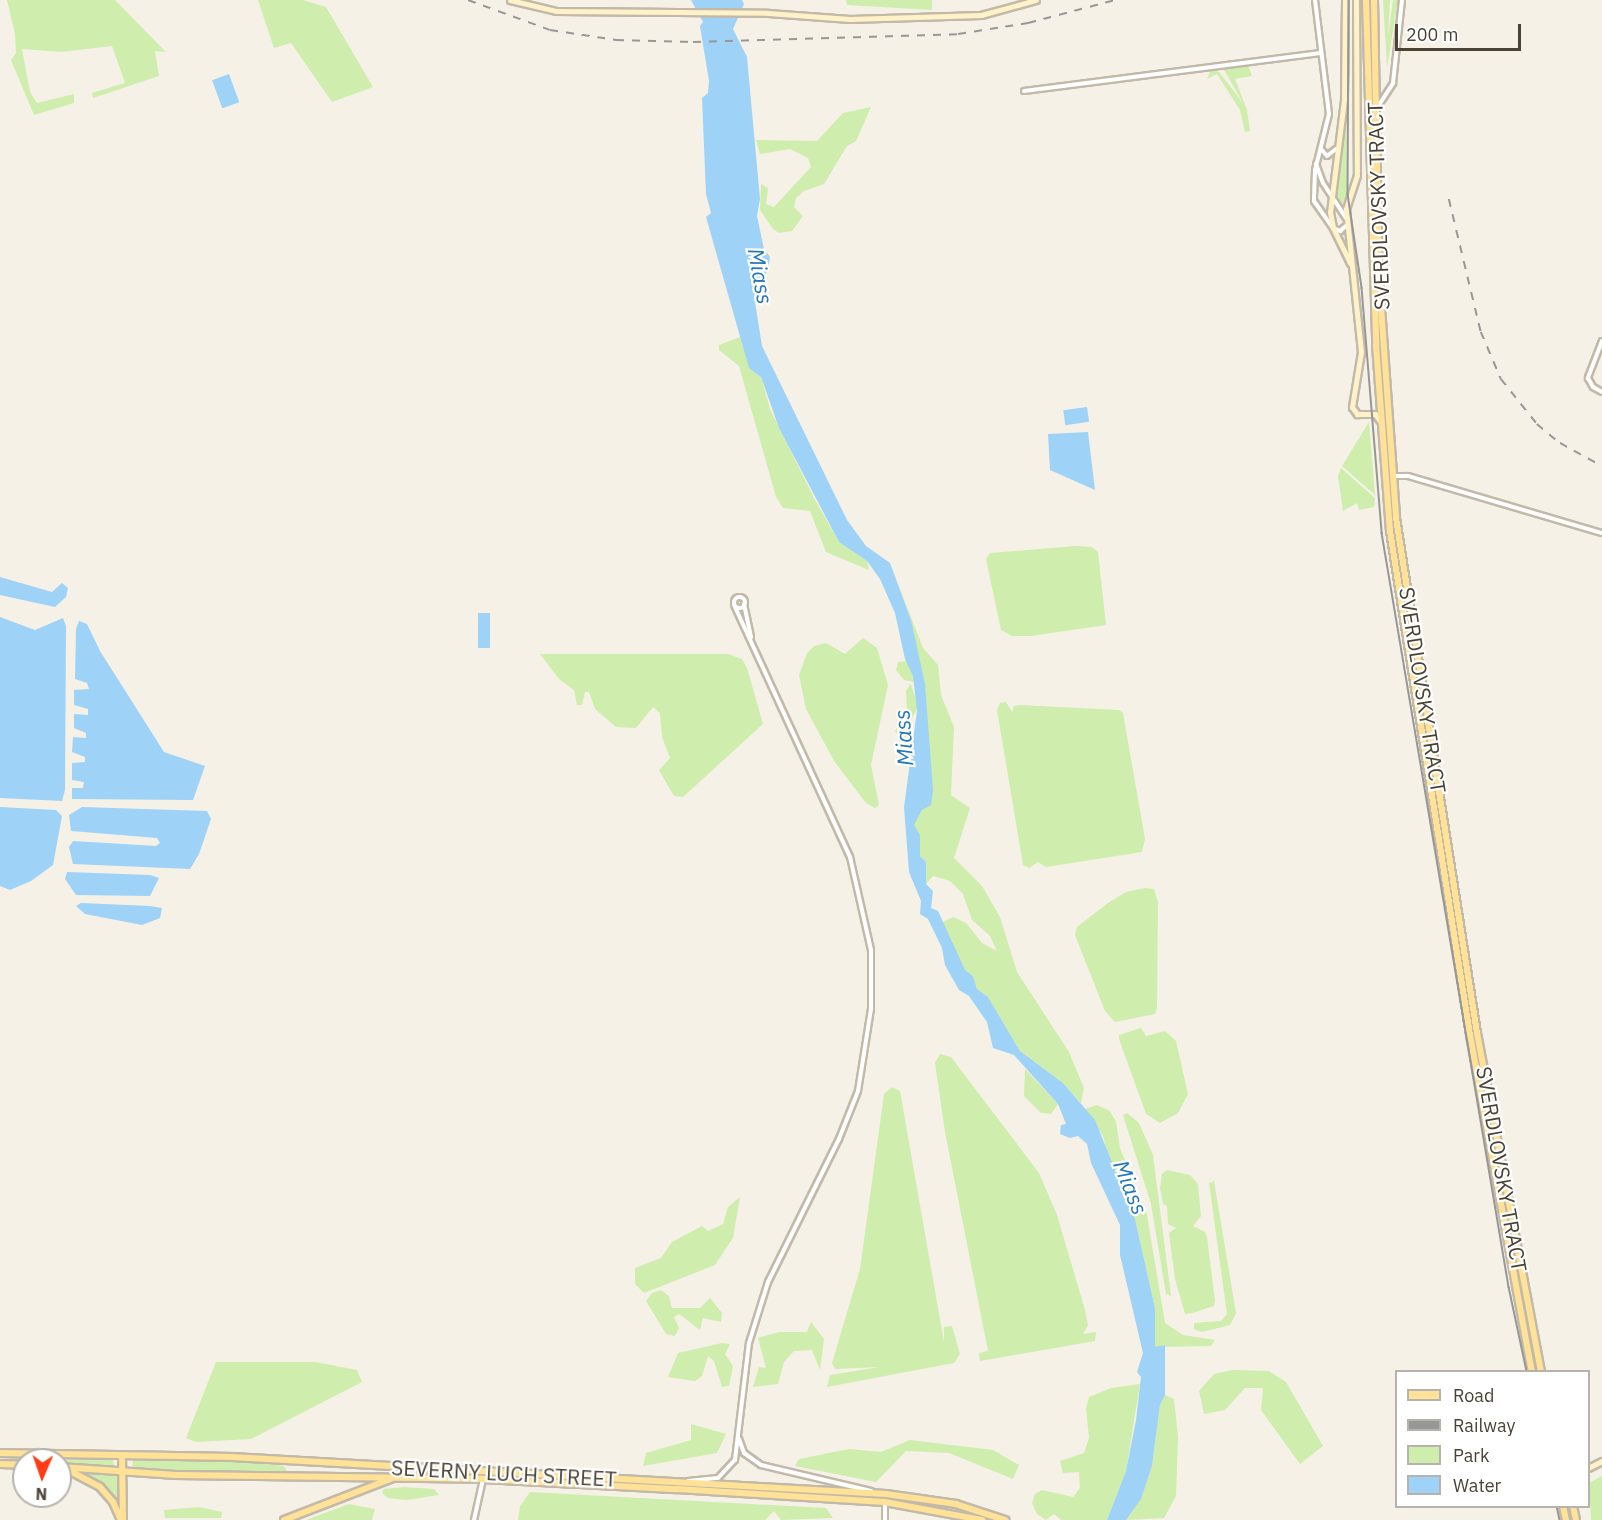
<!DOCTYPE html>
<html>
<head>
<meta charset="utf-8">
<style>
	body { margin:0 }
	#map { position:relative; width:1602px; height:1520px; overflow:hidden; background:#f5f1e7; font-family:"IBM Plex Sans",sans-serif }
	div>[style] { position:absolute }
	.green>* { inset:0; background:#cfedad }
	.water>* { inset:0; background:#9fd2f7; transform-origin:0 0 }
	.roads { filter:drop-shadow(2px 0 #c2b9a9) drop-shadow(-2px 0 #c2b9a9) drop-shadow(0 2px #c2b9a9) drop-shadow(0 -2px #c2b9a9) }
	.street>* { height:4px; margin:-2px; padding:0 2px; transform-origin:2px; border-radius:2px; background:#fff }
	.street>.ring { margin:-2px; padding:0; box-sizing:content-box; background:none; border:4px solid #fff; border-radius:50% }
	.secondary>* { height:5px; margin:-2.5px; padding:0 2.5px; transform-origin:2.5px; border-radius:2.5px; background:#fff2c8 }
	.primary>* { height:6px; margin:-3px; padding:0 3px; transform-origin:3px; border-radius:3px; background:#ffe297 }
	.tram>* { height:1.5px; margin:-0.75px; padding:0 0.75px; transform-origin:0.75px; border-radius:0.75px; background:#979797 }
	.rail>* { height:1.5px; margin-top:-0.75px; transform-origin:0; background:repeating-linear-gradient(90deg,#979797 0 8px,transparent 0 16px) }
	span { translate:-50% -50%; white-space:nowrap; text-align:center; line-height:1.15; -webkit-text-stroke:4.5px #fff; paint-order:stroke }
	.street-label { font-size:21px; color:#494235 }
	.water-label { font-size:22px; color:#2377b7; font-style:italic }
	.legend { position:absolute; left:1395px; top:1370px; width:195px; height:138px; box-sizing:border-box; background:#fff; border:2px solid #b6b3ae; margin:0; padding:8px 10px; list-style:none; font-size:18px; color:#494235 }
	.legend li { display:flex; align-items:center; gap:12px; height:30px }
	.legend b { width:30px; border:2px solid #b6b3ae }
	.north { position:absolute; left:12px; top:1448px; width:60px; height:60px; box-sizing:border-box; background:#fff; border:2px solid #b6b3ae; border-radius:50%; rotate:182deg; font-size:16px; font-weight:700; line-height:24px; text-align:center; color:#494235 }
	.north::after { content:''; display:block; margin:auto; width:21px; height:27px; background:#ff3b15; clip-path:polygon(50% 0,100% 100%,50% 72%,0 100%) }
	.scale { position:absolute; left:1395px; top:24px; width:126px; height:27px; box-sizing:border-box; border:3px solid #494235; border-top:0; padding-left:8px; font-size:18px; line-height:21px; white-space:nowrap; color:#494235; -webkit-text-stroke:4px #fff; paint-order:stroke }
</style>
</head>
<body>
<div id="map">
	<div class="green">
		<i style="clip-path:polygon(7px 0,115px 0,166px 52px,155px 51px,159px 76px,93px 98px,92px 93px,125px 83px,112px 46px,61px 52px,22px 49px,30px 92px,37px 103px,74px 94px,74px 103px,34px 115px,11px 60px,16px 53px,15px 34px)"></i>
		<i style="clip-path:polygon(258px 0,303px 0,326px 7px,373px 87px,332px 102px,291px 43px,274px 48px)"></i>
		<i style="clip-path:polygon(846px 0,932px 0,932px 10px,847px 5px)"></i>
		<i style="clip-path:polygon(1383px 0,1390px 0,1388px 37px,1393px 0,1398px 0,1387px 68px)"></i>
		<i style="clip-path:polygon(1248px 65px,1252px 76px,1235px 79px,1247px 110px,1250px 131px,1245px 132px,1240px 110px,1217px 74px,1207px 79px,1211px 70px,1219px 72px,1243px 103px,1223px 68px)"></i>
		<i style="clip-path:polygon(871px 107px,856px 141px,847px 146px,824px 184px,804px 191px,796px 198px,794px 207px,803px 216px,792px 231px,779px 233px,773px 229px,760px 210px,761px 184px,768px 188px,766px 204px,774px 207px,811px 167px,808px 158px,790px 149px,760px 154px,756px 140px,817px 141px,843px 113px)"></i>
		<i style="clip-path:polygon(1346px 114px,1347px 194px,1341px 206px,1334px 196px)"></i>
		<i style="clip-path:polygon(740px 337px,749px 355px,749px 367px,761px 377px,770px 409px,815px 500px,839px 542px,867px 561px,869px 570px,826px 552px,810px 511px,783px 508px,776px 497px,739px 366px,719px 350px,719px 345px)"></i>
		<i style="clip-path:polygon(1369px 422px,1375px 495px,1342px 466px)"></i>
		<i style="clip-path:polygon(1341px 468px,1375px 498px,1374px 507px,1359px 510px,1357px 503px,1343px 511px,1338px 476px)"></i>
		<i style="clip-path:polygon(1076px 546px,1092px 547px,1098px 552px,1106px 625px,1031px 636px,1012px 636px,1001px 630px,986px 559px,990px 553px)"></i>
		<i style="clip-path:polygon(890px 563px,923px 648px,938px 665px,941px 695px,954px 727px,951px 795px,970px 808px,954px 858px,982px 886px,1000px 917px,1017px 972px,1069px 1052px,1084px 1088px,1081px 1103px,1063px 1083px,1020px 1051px,988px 997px,977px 989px,973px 976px,965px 970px,941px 923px,953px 917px,966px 923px,982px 943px,997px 951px,990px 936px,972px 920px,963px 894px,950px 881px,933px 876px,926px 884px,926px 862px,920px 856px,920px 835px,913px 825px,922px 810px,925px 684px,904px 680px,896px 670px,898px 662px,910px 661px,911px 619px)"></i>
		<i style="clip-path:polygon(863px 638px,877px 648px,888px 685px,871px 765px,879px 805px,875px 808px,866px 803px,834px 761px,806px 709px,799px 675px,807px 653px,814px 646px,826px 643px,845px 654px)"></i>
		<i style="clip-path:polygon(540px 654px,728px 654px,742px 659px,747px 668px,763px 724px,683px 797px,674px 796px,659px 770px,670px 758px,662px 737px,660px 713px,653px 707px,636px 728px,616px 727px,595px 709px,589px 692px,585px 692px,582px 705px,577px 705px,574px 690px,559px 679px)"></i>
		<i style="clip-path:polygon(911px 684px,918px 707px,909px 724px,910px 740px,905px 743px,895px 731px,907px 714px,906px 690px)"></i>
		<i style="clip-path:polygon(1006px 702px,1012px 712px,1014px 706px,1020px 705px,1119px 710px,1123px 713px,1145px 839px,1142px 852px,1046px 867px,1038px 862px,1029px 868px,1023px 865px,997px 710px,1000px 703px)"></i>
		<i style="clip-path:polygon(1145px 888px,1154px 889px,1158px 902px,1157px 1007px,1155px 1014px,1115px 1022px,1105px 1011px,1075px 935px,1077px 927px,1108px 903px,1126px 892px)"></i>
		<i style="clip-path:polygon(1141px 1028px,1146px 1036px,1165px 1031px,1176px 1041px,1188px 1094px,1178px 1113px,1160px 1123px,1146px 1114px,1119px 1039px,1119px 1035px)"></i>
		<i style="clip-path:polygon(940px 1054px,951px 1057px,1039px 1173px,1057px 1215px,1085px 1310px,1088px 1325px,1083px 1334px,1096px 1332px,1095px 1341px,980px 1361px,979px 1353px,988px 1351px,945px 1132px,935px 1063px)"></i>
		<i style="clip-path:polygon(1025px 1069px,1058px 1104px,1051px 1114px,1041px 1113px,1024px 1096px)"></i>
		<i style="clip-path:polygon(892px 1087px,900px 1091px,944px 1342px,944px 1327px,952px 1326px,960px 1354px,954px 1363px,827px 1387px,830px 1375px,880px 1367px,835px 1369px,832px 1363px,860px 1269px,884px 1094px)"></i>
		<i style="clip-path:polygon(1097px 1105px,1110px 1111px,1116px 1122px,1120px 1148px,1147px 1215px,1165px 1323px,1183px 1335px,1215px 1340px,1211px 1346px,1155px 1347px,1155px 1308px,1135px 1219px,1110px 1162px,1103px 1136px,1085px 1109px)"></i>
		<i style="clip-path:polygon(1127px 1113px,1139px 1123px,1153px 1155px,1171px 1296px,1166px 1294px,1151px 1204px,1123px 1115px)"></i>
		<i style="clip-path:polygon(1167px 1170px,1190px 1175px,1198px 1184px,1201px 1216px,1193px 1226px,1205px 1232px,1207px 1237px,1215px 1301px,1214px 1306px,1192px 1313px,1185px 1314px,1175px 1279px,1169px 1233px,1176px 1228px,1168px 1224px,1167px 1206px,1163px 1204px,1160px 1188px,1162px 1174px)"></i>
		<i style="clip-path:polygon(1214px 1181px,1236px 1313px,1230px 1325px,1202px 1332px,1194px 1329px,1194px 1323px,1221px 1321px,1227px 1314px,1209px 1183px)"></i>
		<i style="clip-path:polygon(740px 1197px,733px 1238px,715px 1265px,644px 1293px,635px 1284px,635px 1268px,661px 1258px,672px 1242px,702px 1226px,708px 1231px,723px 1224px,728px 1207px)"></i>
		<i style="clip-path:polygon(661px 1290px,669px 1296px,672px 1308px,700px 1308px,710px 1298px,722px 1313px,721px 1322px,703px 1318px,700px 1330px,679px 1314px,674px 1317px,679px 1328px,675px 1336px,666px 1334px,646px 1301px,652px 1293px)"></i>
		<i style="clip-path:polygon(811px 1322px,824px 1339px,820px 1370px,812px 1350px,794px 1351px,784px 1362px,778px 1384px,753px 1387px,759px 1367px,766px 1368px,758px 1338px,779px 1332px,807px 1332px)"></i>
		<i style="clip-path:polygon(722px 1343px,730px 1344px,725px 1354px,733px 1366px,729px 1386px,722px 1387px,714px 1361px,708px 1356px,702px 1376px,695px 1381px,668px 1377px,678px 1353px)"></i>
		<i style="clip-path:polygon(216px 1362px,315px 1362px,357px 1370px,362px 1382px,251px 1439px,196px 1442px,186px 1438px)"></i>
		<i style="clip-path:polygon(1232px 1370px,1269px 1371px,1286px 1382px,1323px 1446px,1300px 1464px,1261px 1410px,1263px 1388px,1245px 1388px,1225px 1410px,1204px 1414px,1199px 1391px,1214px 1374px)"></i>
		<i style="clip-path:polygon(1140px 1384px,1126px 1471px,1107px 1520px,1061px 1520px,1054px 1514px,1046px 1520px,1037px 1514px,1032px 1503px,1035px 1494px,1042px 1490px,1073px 1497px,1080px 1488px,1079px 1472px,1063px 1473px,1060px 1461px,1084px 1453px,1089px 1438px,1086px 1408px,1089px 1397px,1111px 1388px)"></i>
		<i style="clip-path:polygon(1165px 1395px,1174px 1399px,1178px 1437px,1176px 1496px,1164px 1518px,1126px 1520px,1141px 1498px,1152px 1466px,1160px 1405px)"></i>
		<i style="clip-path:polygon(691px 1424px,726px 1434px,717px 1453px,643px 1466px,646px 1453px,691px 1440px)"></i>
		<i style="clip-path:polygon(910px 1440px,993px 1450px,1019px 1465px,1013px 1479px,949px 1453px,906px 1451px,876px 1482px,795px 1466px,799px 1459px,849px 1449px,881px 1452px)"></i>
		<i style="clip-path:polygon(20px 1459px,113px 1460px,114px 1465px,112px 1467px)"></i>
		<i style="clip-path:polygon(133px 1460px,224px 1460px,284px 1466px,287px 1471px,281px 1474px,151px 1471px,132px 1468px)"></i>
		<i style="clip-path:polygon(79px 1472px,118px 1475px,119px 1507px,102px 1485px)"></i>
		<i style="clip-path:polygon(1602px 1476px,1602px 1520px,1591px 1520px,1589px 1483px)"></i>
		<i style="clip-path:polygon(404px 1487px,434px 1489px,439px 1495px,406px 1500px,388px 1498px,382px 1493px,384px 1489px)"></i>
		<i style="clip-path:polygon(530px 1492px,826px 1508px,833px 1518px,781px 1520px,774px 1511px,765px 1520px,518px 1520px,520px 1506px)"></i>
		<i style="clip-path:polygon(349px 1504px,375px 1509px,372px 1520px,306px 1520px)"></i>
		<i style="clip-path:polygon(199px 1507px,222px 1512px,221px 1518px,165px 1518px,164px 1510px)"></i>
	</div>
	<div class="water">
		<i style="clip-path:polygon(691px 0,742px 0,744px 4px,733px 29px,747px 57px,760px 199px,757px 216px,764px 249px,770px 257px,768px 269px,754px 296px,762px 346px,847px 520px,866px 546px,890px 563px,911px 620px,925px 684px,933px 790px,931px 805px,922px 810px,914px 825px,920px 835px,920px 856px,926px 862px,926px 884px,933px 891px,931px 908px,938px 911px,965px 970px,973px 976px,977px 989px,988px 997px,1020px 1051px,1063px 1083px,1095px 1120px,1135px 1219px,1155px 1308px,1155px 1347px,1165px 1345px,1165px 1395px,1160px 1405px,1152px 1466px,1141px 1499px,1126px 1520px,1107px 1520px,1126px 1471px,1136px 1420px,1141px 1377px,1137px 1372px,1143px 1353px,1120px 1255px,1120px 1225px,1091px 1163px,1087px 1144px,1078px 1136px,1070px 1138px,1060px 1134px,1061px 1125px,1066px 1124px,1058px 1104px,1014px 1055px,993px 1048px,987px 1022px,969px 996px,959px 990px,945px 965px,942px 948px,928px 919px,920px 914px,921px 901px,909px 872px,904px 807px,917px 711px,913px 676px,905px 659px,895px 613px,880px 579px,867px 561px,839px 542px,779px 428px,761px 377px,749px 368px,706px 217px,711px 213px,706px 194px,702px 98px,708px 93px,709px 81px,700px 26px,703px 22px)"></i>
		<i style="left:229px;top:74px;width:30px;height:18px;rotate:70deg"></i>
		<i style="left:1087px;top:407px;width:15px;height:24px;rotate:82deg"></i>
		<i style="clip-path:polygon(1088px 432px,1095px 490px,1050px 470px,1048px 434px)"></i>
		<i style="clip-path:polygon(0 577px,52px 592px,62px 583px,68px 588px,66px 597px,55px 607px,0 595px)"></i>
		<i style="left:478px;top:613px;width:12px;height:35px"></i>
		<i style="clip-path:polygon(0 617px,35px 630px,63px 618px,66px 626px,65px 790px,62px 801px,0 798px)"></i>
		<i style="clip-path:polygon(79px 621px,87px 624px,100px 651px,164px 752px,205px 766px,193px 800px,72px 799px,72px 788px,83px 788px,84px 782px,72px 780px,72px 763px,85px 762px,85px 757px,72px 752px,73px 737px,86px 738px,86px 733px,74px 728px,74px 714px,88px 715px,88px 709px,74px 705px,74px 690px,89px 689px,87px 683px,75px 679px,76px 629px)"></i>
		<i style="clip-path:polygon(0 807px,56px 810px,62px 816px,53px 865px,31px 881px,10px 890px,0 886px)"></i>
		<i style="clip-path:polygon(82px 807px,207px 811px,211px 819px,199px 854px,190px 869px,73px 864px,69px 847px,73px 841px,156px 846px,160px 843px,157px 838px,71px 831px,69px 815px)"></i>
		<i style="clip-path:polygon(67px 872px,150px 875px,159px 878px,150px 896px,76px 895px,65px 879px)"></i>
		<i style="clip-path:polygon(81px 903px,150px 906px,162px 908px,160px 918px,142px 925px,85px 914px,76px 906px)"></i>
	</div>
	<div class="roads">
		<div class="street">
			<i style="left:1315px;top:0;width:115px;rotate:83deg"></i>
			<i style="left:1329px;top:114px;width:58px;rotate:104deg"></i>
			<i style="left:1315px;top:170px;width:31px;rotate:92deg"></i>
			<i style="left:1314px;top:201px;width:33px;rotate:55deg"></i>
			<i style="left:1333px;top:228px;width:8px;rotate:23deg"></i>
			<i style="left:1340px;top:231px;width:8px;rotate:-40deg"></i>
			<i style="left:1024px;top:91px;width:299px;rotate:-7.3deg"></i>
			<i style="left:1377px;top:108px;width:30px;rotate:-57deg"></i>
			<i style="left:1393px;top:83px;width:83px;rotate:-83.8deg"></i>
			<i style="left:1321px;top:149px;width:9px;rotate:49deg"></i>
			<i style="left:1327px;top:156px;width:11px;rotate:-38deg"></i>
			<i style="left:1316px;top:164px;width:20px;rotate:70deg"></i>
			<i style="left:1323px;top:183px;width:42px;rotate:56.7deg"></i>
			<i style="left:1602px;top:341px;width:40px;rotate:111deg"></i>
			<i style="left:1588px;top:378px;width:10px;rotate:61deg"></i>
			<i style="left:1593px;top:387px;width:10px;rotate:29deg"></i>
			<i style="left:1393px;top:476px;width:15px"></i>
			<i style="left:1408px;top:476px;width:202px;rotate:16.4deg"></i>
			<i class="ring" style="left:733.5px;top:596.5px;width:7px;height:7px"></i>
			<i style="left:744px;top:604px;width:34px;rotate:78deg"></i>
			<i style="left:739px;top:1439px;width:15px;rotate:70deg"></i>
			<i style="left:744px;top:1453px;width:21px;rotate:35deg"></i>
			<i style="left:761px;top:1465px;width:113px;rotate:13.3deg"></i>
			<i style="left:688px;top:1481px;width:30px;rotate:-6deg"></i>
			<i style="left:718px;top:1478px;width:25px;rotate:-47deg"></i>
			<i style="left:735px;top:1460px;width:118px;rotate:-83.2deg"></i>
			<i style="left:749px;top:1343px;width:64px;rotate:-72.7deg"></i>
			<i style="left:768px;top:1282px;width:160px;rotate:-63.6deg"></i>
			<i style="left:839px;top:1139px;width:52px;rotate:-68.4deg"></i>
			<i style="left:858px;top:1091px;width:83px;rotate:-81deg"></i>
			<i style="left:871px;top:1009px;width:59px;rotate:-90deg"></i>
			<i style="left:871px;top:950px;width:95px;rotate:-102.7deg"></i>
			<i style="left:850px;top:857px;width:277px;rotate:-114.7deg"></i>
			<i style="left:474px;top:1520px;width:42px;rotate:-77.6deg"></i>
			<i style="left:885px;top:1520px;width:17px;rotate:-90deg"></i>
		</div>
		<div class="secondary">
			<i style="left:510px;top:0;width:47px;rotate:13.4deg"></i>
			<i style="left:556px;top:11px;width:212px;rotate:0.5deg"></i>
			<i style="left:768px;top:13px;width:82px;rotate:4.2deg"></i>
			<i style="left:850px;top:19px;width:131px;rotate:-1.7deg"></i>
			<i style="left:981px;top:15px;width:57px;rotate:-15.3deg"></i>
			<i style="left:1345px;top:0;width:100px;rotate:90.6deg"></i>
			<i style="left:1344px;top:100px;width:113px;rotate:97.1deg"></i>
			<i style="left:1330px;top:212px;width:16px;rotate:79deg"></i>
			<i style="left:1333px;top:228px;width:39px;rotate:64deg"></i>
			<i style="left:1356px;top:0;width:175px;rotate:89.7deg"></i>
			<i style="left:1357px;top:175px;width:36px;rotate:108deg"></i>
			<i style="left:1346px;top:209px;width:144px;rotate:84deg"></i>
			<i style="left:1361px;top:352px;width:56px;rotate:99.3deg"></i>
			<i style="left:1352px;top:407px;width:9px;rotate:54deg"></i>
			<i style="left:1357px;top:414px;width:18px"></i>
			<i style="left:1375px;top:414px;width:9px;rotate:54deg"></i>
			<i style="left:1588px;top:1468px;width:16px;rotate:-27deg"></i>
		</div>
		<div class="primary">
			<i style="left:1366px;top:0;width:345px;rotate:88.3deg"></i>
			<i style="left:1376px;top:345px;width:187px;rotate:85.7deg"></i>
			<i style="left:1390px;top:531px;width:510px;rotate:80.98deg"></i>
			<i style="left:1470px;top:1035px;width:343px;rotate:79.6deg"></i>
			<i style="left:1374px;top:0;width:279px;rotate:89deg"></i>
			<i style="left:1379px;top:279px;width:240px;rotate:85.9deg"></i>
			<i style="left:1396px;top:518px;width:521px;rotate:81.06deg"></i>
			<i style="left:1477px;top:1033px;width:345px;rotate:79.3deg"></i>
			<i style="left:0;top:1453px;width:232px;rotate:1deg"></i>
			<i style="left:232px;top:1457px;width:655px;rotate:3.24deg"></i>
			<i style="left:886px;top:1494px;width:71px;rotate:8.1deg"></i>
			<i style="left:956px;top:1504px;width:52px;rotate:18.1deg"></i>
			<i style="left:122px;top:1456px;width:63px;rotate:89.1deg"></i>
			<i style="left:0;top:1464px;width:24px;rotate:2deg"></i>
			<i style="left:60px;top:1467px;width:116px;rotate:3.9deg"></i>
			<i style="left:176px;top:1475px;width:307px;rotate:0.7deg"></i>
			<i style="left:483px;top:1479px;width:194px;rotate:3deg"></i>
			<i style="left:677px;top:1489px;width:208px;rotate:3.6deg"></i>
			<i style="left:885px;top:1502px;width:99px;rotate:10.5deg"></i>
			<i style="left:70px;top:1471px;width:34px;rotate:28deg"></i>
			<i style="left:100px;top:1487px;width:20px;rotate:49deg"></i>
			<i style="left:113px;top:1502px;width:20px;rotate:66deg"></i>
			<i style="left:1563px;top:1506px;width:14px;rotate:78deg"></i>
			<i style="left:1573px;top:1506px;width:14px;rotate:78deg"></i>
			<i style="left:284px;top:1520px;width:114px;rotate:-21.1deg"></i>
		</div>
	</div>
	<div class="tram">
		<i style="left:1349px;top:0;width:194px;rotate:90.3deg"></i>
		<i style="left:1348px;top:194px;width:95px;rotate:81.5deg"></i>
		<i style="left:1362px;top:288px;width:246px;rotate:85.3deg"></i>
		<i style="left:1382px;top:533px;width:765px;rotate:80.44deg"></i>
		<i style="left:1509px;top:1287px;width:87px;rotate:78deg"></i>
		<i style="left:1557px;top:1506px;width:14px;rotate:78deg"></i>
	</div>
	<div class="rail">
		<i style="left:468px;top:0;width:87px;rotate:20.1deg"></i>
		<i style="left:550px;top:30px;width:67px;rotate:8.6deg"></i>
		<i style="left:616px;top:40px;width:77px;rotate:1.5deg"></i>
		<i style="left:693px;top:42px;width:265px;rotate:-1.7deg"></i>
		<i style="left:958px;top:34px;width:71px;rotate:-8.9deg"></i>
		<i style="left:1028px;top:23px;width:90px;rotate:-14.8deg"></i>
		<i style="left:1449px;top:199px;width:137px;rotate:76.5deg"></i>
		<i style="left:1481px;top:332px;width:51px;rotate:66.9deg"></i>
		<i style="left:1501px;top:379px;width:58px;rotate:51.3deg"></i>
		<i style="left:1537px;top:424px;width:30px;rotate:40deg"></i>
		<i style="left:1560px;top:443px;width:48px;rotate:28.7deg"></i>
	</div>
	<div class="street-label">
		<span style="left:1378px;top:206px;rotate:-92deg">SVERDLOVSKY TRACT</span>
		<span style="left:1423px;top:690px;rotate:81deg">SVERDLOVSKY TRACT</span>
		<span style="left:1502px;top:1169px;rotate:80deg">SVERDLOVSKY TRACT</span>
		<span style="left:504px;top:1473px;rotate:3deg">SEVERNY LUCH STREET</span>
	</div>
	<div class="water-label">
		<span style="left:761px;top:276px;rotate:80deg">Miass</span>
		<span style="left:903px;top:738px;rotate:-94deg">Miass</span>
		<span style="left:1131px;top:1187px;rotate:68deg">Miass</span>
	</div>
	<ul class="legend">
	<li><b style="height:8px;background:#ffe297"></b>Road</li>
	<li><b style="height:8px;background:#979797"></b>Railway</li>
	<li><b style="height:16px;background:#cfedad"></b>Park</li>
	<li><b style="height:16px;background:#9fd2f7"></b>Water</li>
	</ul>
	<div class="north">N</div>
	<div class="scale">200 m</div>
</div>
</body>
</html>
